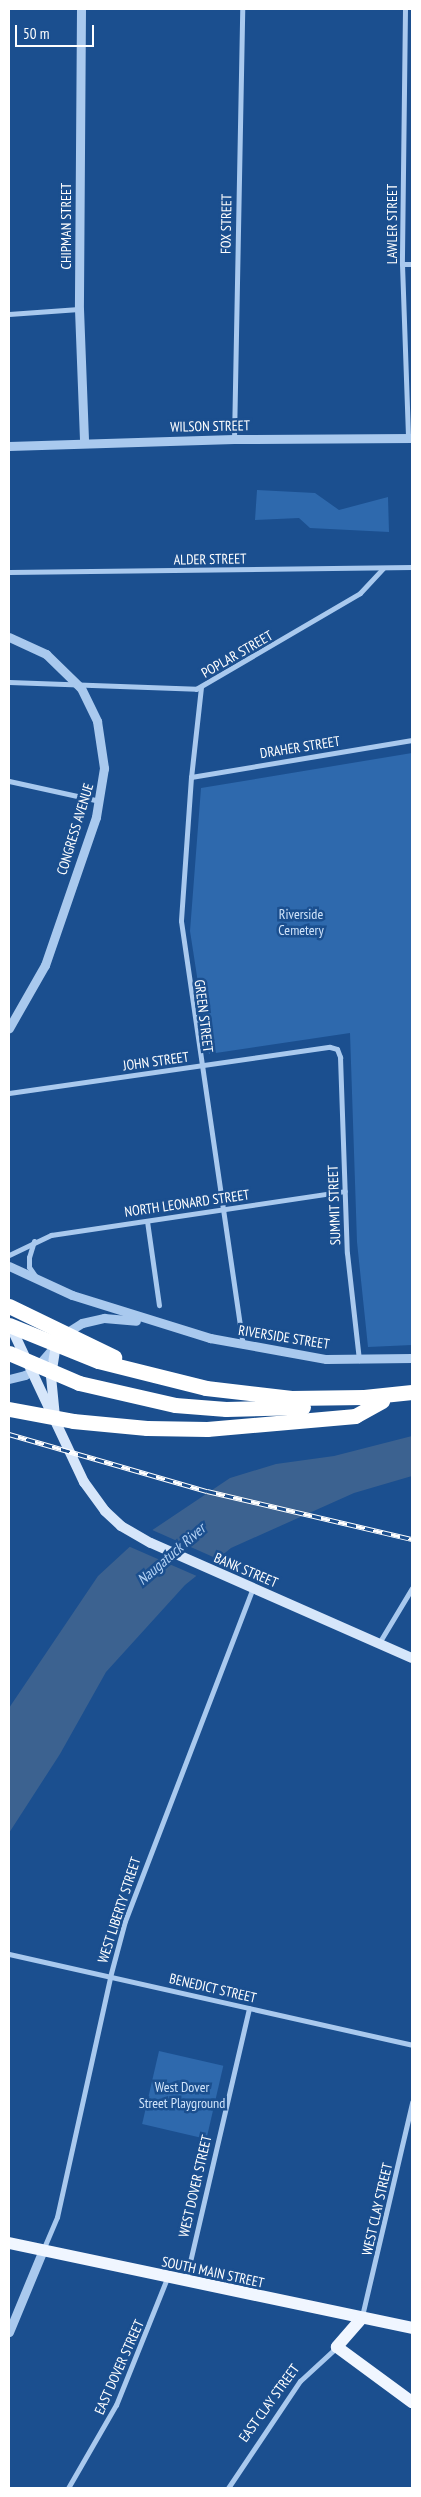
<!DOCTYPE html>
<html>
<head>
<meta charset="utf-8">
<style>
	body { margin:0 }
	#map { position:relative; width:421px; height:2497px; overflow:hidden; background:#1b4f8f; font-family:"PT Sans Narrow",sans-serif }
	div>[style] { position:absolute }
	.green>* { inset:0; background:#2e69ad; transform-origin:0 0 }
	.water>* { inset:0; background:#3c6290 }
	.pier>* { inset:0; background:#1b4f8f }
	.minor>* { height:5px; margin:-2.5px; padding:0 2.5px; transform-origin:2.5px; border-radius:2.5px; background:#a9c9ee }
	.tertiary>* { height:9px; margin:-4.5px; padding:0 4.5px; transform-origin:4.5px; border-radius:4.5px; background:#a9c9ee }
	.secondary>* { height:10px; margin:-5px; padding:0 5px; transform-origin:5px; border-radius:5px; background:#d6e6fa }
	.primary>* { height:12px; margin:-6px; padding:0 6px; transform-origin:6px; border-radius:6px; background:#f0f6ff }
	.motorway>* { height:15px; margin:-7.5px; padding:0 7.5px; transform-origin:7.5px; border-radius:7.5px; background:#fff }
	.rail>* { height:5px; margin-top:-2.5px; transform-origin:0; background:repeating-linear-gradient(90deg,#1b4f8f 0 9px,#fff 0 18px); box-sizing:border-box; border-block:1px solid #fff }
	span { translate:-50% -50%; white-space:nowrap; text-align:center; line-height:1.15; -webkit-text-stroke:5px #1b4f8f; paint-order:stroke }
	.street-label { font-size:14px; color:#fff }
	.park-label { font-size:14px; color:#cfe3fa }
	.water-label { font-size:15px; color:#b5d3f5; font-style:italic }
	.frame { position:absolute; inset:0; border:10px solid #fff; pointer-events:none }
	.scale { position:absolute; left:15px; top:25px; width:79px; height:22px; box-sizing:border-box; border:2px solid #fff; border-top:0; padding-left:6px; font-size:15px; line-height:18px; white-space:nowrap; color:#fff; -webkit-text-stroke:4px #1b4f8f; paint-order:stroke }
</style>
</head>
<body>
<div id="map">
	<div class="green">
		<i style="clip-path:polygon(257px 490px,315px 493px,339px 510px,388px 497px,389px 532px,310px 528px,299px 518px,255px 520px)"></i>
		<i style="clip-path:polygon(412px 753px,412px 1345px,368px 1347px,357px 1242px,350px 1033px,209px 1054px,190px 931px,201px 788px)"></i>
		<i style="left:159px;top:2051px;width:66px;height:75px;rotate:13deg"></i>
	</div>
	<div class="water">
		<i style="clip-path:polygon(412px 1436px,412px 1476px,354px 1493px,231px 1548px,185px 1585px,106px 1672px,60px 1754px,9px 1833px,9px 1708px,98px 1576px,136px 1541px,230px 1478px,276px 1464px,334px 1456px)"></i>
	</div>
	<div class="pier">
		<i style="clip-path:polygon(150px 1529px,220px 1560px,199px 1577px,128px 1546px)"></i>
	</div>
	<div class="minor">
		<i style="left:405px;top:9px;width:255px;rotate:90.7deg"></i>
		<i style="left:402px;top:264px;width:174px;rotate:88deg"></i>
		<i style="left:402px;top:264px;width:10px"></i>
		<i style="left:9px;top:314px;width:70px;rotate:-4.1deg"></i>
		<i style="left:234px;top:439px;width:430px;rotate:-88.9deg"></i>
		<i style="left:9px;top:572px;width:403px;rotate:-0.7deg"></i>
		<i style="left:9px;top:682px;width:187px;rotate:2.1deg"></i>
		<i style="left:196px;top:689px;width:190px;rotate:-30.3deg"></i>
		<i style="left:360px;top:593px;width:34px;rotate:-47deg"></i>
		<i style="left:201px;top:687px;width:91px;rotate:96.3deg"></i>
		<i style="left:191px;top:777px;width:144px;rotate:94deg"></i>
		<i style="left:181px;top:921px;width:429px;rotate:81.7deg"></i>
		<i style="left:191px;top:777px;width:224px;rotate:-9.5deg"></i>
		<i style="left:9px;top:781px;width:93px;rotate:12.4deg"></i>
		<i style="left:9px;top:1093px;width:324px;rotate:-8.2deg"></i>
		<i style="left:330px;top:1047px;width:7px;rotate:16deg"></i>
		<i style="left:337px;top:1049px;width:9px;rotate:69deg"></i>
		<i style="left:340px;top:1057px;width:196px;rotate:88deg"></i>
		<i style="left:347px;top:1253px;width:108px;rotate:83.6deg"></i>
		<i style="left:147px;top:1221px;width:85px;rotate:81.9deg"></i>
		<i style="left:34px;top:1241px;width:17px;rotate:107deg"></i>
		<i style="left:29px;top:1257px;width:10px;rotate:90deg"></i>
		<i style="left:29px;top:1267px;width:12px;rotate:55deg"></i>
		<i style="left:9px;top:1255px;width:47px;rotate:-25.5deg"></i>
		<i style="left:51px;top:1235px;width:297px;rotate:-8.5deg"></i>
		<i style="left:379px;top:1643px;width:64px;rotate:-59deg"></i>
		<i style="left:9px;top:1954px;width:413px;rotate:12.7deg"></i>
		<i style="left:43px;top:2250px;width:36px;rotate:-67deg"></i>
		<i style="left:57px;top:2217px;width:246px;rotate:-77.5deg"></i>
		<i style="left:110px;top:1977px;width:58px;rotate:-75deg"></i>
		<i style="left:125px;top:1921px;width:357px;rotate:-69deg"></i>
		<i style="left:186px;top:2279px;width:278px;rotate:-76.9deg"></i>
		<i style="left:362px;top:2316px;width:220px;rotate:-76.8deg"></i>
		<i style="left:68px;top:2488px;width:96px;rotate:-60deg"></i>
		<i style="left:116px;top:2405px;width:137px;rotate:-68.1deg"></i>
		<i style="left:228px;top:2488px;width:129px;rotate:-56.1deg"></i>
		<i style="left:300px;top:2381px;width:50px;rotate:-42.6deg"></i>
	</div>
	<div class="tertiary">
		<i style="left:81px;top:9px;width:300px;rotate:90.4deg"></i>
		<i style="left:79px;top:309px;width:133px;rotate:87.8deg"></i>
		<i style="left:9px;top:446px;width:225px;rotate:-1.8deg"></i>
		<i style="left:234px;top:439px;width:178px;rotate:-0.3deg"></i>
		<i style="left:9px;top:637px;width:41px;rotate:24.7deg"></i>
		<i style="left:46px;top:654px;width:49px;rotate:44.2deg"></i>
		<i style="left:81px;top:688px;width:37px;rotate:64deg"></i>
		<i style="left:97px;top:721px;width:48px;rotate:81.5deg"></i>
		<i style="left:104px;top:768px;width:50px;rotate:99.3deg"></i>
		<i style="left:96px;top:817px;width:157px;rotate:109deg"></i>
		<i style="left:45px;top:965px;width:73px;rotate:119.7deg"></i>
		<i style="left:9px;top:1266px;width:69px;rotate:24.7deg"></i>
		<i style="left:72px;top:1295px;width:145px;rotate:17.3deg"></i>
		<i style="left:210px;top:1338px;width:118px;rotate:10.3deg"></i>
		<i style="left:326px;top:1359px;width:86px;rotate:-0.7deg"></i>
		<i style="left:9px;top:1379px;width:16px;rotate:-14deg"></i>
		<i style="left:25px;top:1375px;width:12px;rotate:-31deg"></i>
		<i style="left:35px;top:1369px;width:48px;rotate:-49.3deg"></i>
		<i style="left:66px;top:1333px;width:19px;rotate:-32deg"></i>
		<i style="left:82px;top:1323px;width:23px;rotate:-13deg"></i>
		<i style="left:104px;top:1318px;width:32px;rotate:5deg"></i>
		<i style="left:9px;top:2332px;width:89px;rotate:-67.5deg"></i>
	</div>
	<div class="secondary">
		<i style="left:10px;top:1325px;width:174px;rotate:64.8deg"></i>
		<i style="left:84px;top:1482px;width:36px;rotate:54deg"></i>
		<i style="left:105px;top:1511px;width:22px;rotate:43deg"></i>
		<i style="left:121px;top:1526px;width:34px;rotate:30deg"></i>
		<i style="left:151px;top:1543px;width:285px;rotate:23.8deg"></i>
		<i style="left:55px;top:1417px;width:41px;rotate:-95.6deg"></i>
		<i style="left:51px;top:1376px;width:32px;rotate:-81deg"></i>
	</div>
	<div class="primary">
		<i style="left:9px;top:2243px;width:412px;rotate:11.9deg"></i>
		<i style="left:361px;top:2319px;width:37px;rotate:131deg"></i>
		<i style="left:337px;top:2347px;width:93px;rotate:36.3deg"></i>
	</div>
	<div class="motorway">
		<i style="left:9px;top:1306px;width:117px;rotate:25.9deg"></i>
		<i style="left:9px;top:1325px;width:96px;rotate:22deg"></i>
		<i style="left:98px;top:1361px;width:111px;rotate:14deg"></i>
		<i style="left:206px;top:1388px;width:86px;rotate:6.7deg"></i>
		<i style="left:291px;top:1398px;width:73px;rotate:-0.8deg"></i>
		<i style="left:364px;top:1397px;width:48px;rotate:-5.9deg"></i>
		<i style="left:9px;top:1353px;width:76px;rotate:23.2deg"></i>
		<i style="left:79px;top:1383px;width:98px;rotate:12.9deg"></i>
		<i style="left:175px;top:1405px;width:51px;rotate:4.5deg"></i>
		<i style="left:226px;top:1409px;width:77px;rotate:-1.5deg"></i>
		<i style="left:9px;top:1409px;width:65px;rotate:10.6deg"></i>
		<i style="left:73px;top:1421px;width:74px;rotate:5.4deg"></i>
		<i style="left:147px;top:1428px;width:60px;rotate:1deg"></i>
		<i style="left:207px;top:1429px;width:149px;rotate:-5deg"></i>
		<i style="left:355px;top:1416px;width:31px;rotate:-29deg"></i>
	</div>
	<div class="rail">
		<i style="left:9px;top:1434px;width:206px;rotate:16.1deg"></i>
		<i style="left:207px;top:1491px;width:211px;rotate:13.2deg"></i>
	</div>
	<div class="street-label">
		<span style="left:226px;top:224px;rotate:-89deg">FOX STREET</span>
		<span style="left:392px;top:224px;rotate:-90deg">LAWLER STREET</span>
		<span style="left:66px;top:226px;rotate:-90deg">CHIPMAN STREET</span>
		<span style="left:210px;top:426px;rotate:-1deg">WILSON STREET</span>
		<span style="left:210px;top:559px;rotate:-1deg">ALDER STREET</span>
		<span style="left:237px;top:654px;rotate:-30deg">POPLAR STREET</span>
		<span style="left:300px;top:747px;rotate:-9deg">DRAHER STREET</span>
		<span style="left:75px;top:829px;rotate:-73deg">CONGRESS AVENUE</span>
		<span style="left:204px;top:1016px;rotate:83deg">GREEN STREET</span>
		<span style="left:156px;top:1061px;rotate:-8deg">JOHN STREET</span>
		<span style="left:187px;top:1203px;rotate:-8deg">NORTH LEONARD STREET</span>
		<span style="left:334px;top:1205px;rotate:-92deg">SUMMIT STREET</span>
		<span style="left:284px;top:1337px;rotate:9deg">RIVERSIDE STREET</span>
		<span style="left:246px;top:1570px;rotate:23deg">BANK STREET</span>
		<span style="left:119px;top:1910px;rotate:-72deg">WEST LIBERTY STREET</span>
		<span style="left:213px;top:1988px;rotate:13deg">BENEDICT STREET</span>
		<span style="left:195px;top:2186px;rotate:-77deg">WEST DOVER STREET</span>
		<span style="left:377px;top:2209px;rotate:-77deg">WEST CLAY STREET</span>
		<span style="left:213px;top:2272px;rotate:12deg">SOUTH MAIN STREET</span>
		<span style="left:119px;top:2367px;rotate:-66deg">EAST DOVER STREET</span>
		<span style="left:269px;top:2403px;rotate:-54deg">EAST CLAY STREET</span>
	</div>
	<div class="park-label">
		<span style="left:301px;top:922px">Riverside<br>Cemetery</span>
		<span style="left:182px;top:2095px">West Dover<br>Street Playground</span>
	</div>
	<div class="water-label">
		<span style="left:171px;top:1554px;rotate:-41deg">Naugatuck River</span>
	</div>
	<div class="frame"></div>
	<div class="scale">50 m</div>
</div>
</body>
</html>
